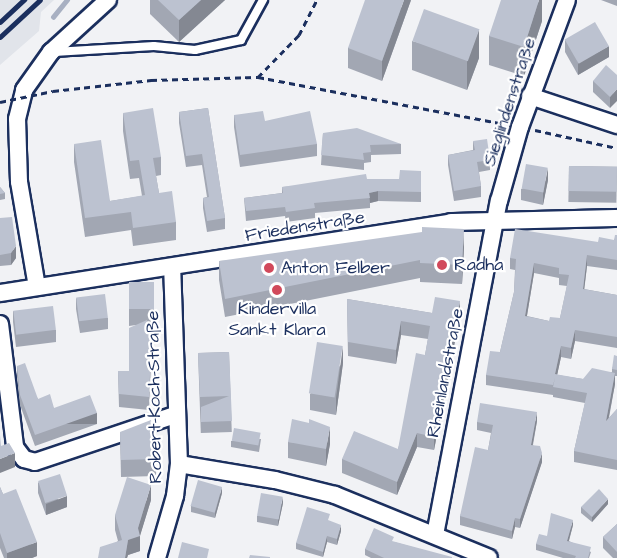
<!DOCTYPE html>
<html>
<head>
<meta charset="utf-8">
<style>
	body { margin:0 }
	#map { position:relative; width:617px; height:558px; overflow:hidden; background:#f1f2f5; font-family:"Architects Daughter",sans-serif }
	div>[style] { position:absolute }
	.built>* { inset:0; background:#e1e4ea }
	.stream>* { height:4.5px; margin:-2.25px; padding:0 2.25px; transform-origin:2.25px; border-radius:2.25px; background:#a8b0c2 }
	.path>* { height:3px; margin-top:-1.5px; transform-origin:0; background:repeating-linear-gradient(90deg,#1b2f5e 0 6px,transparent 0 10.5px) }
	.roads { filter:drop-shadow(2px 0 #1b2f5e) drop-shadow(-2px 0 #1b2f5e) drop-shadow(0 2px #1b2f5e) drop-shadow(0 -2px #1b2f5e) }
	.service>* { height:8px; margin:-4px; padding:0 4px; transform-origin:4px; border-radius:4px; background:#fff }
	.minor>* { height:16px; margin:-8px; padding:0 8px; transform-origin:8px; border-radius:8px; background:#fff }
	.rail>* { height:4.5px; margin:-2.25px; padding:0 2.25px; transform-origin:2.25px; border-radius:2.25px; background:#1b2f5e }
	.path-bridge>* { height:3px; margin-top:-1.5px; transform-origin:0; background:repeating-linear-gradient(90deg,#1b2f5e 0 6px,transparent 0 10.5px) }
	.wall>* { inset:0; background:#a2a7b3; transform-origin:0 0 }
	.shaded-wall>* { inset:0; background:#848892; transform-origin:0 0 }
	.building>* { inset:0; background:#bcc2d0; transform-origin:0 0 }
	.dots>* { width:16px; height:16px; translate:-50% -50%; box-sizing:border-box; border:3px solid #fff; border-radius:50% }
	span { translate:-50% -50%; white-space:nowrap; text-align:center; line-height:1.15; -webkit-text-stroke:4.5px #fff; paint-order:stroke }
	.street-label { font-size:18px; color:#1b2f5e }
	.poi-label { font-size:18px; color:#1b2f5e }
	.left { translate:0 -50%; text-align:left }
</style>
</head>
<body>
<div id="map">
	<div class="built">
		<i style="clip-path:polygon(0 0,54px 0,41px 12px,39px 31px,0 65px)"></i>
	</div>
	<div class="stream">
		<i style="left:53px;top:17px;width:22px;rotate:-51deg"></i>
	</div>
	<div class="path">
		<i style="left:258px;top:77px;width:59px;rotate:-45.7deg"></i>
		<i style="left:299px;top:35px;width:39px;rotate:-63deg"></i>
		<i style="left:53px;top:91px;width:99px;rotate:-6.4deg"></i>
		<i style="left:151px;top:80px;width:107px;rotate:-1.6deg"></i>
		<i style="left:258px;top:77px;width:251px;rotate:10.8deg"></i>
		<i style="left:535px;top:130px;width:84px;rotate:12.4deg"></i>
	</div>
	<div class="roads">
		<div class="service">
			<i style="left:54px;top:52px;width:100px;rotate:-3.4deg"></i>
			<i style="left:154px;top:46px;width:41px;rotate:5.6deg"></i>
			<i style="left:195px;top:50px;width:47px;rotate:-12.3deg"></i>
			<i style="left:241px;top:40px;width:46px;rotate:-61.2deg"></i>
		</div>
		<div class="minor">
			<i style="left:530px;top:96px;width:92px;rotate:18.4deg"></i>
			<i style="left:37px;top:287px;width:107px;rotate:-99.7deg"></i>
			<i style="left:19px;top:182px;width:63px;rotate:-91.8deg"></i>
			<i style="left:17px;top:119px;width:30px;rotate:-76deg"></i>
			<i style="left:24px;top:90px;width:47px;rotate:-54.6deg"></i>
			<i style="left:51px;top:52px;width:77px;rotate:-42.4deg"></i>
			<i style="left:0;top:293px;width:457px;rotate:-8.9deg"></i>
			<i style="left:451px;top:222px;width:166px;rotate:-1.4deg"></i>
			<i style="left:0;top:324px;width:124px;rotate:83deg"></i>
			<i style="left:15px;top:447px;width:15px;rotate:53deg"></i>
			<i style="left:24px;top:459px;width:11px;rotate:15deg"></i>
			<i style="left:35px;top:462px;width:148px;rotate:-18.6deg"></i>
			<i style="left:179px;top:464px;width:97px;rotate:9.5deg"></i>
			<i style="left:275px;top:480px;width:62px;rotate:14deg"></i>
			<i style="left:335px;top:495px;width:166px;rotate:22.2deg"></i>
			<i style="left:435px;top:535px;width:340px;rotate:-79.2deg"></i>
			<i style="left:499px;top:201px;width:77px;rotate:-74.2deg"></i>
			<i style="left:520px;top:127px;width:135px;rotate:-69.7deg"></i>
			<i style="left:157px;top:558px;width:65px;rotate:-73.8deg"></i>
			<i style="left:175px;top:496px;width:32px;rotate:-83deg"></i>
			<i style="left:179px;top:464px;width:196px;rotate:-92deg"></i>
		</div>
	</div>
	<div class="rail">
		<i style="left:0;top:22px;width:33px;rotate:-43deg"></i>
		<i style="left:0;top:37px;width:54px;rotate:-42.8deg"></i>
	</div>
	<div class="path-bridge">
		<i style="left:0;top:102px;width:54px;rotate:-11.7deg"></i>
	</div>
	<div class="wall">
		<i style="clip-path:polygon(150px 0,225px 0,179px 42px,150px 14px)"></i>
		<i style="clip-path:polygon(411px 0,382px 81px,348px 68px,348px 48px)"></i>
		<i style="clip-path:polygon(542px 0,542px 21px,524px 76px,489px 65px,489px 36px)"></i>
		<i style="clip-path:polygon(601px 0,617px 0,617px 6px)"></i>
		<i style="clip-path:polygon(565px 40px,609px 57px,578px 75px,565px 52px)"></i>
		<i style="clip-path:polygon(412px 41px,479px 58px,467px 90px,412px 70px)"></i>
		<i style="clip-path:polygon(617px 75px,610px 108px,593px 92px,593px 81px)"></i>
		<i style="clip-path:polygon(208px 108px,225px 218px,225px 229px,207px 232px,203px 208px,203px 198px,207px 197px,202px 165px,186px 167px,179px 123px,179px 112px)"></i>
		<i style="clip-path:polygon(123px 113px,161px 157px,161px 175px,156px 176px,159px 193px,176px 222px,176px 240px,133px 246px,131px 230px,85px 237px,74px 162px,74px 144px,110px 201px,142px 196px,139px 178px,130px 179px,123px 131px)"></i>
		<i style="clip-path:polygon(234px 115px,265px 121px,317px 144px,317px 156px,240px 167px,234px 127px)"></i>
		<i style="clip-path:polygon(323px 133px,401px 144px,401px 154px,371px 155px,371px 162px,364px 163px,364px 170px,321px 165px)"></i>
		<i style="clip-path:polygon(473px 141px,490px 160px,490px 170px,479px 172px,481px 186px,481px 197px,454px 201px,448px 165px,448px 155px,473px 150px)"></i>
		<i style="left:569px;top:166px;width:48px;height:36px;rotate:1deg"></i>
		<i style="clip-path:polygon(421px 171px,421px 202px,378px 201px,370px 203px,370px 208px,315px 213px,315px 218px,286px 222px,285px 216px,246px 221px,244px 198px,282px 193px,282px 187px,399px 179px)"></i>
		<i style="clip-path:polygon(548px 180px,543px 205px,521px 200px,521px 189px)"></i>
		<i style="clip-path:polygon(0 187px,5px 193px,5px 199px,0 200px)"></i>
		<i style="clip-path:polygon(0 218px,16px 258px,11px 265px,0 266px)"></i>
		<i style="clip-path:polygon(evenodd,617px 235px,617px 270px,587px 266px,584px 289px,617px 295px,617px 348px,575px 341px,571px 359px,561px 357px,557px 375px,583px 379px,612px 372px,612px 369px,617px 356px,617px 376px,615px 376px,615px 384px,609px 418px,617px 409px,617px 470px,574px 462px,574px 451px,585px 403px,553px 397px,553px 395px,486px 385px,486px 375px,500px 352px,514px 292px,515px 270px,510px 269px,510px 258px,598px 242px,614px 240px,617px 235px,534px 273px,559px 278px,559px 285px,567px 286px,560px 318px,549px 321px,527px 316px,534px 273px)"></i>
		<i style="clip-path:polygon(464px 248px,462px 284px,420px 282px,420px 278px,225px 317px,219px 280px,219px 261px)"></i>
		<i style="clip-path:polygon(129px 282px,154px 282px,154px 322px,148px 323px,151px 365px,149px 410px,119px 407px,118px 371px,129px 371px,136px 325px,129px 326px)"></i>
		<i style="clip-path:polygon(76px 298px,108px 318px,108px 329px,80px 333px,76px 309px)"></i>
		<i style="clip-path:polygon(347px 299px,432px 313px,460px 315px,434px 450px,417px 447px,397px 495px,342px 473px,342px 459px,398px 449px,425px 355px,428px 339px,401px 335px,396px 364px,348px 356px)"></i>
		<i style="clip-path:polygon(13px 311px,56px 330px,56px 342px,16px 347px,13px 322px)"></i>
		<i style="left:229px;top:352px;width:80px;height:31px;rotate:88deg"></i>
		<i style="clip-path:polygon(343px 363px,336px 415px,310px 410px,310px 394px)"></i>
		<i style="clip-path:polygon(17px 366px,38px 399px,54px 408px,97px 424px,35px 446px,20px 405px,17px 376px)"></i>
		<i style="clip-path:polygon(537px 421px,533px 445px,542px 462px,520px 528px,515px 527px,512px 539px,460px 525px,460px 516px,488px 450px,491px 433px,477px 430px,477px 422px)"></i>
		<i style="clip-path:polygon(120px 432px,156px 459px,156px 476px,121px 477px)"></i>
		<i style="clip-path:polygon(261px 439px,259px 452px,231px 447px,231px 441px)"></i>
		<i style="clip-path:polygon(288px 442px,330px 444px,326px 466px,288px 458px)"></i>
		<i style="clip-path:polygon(38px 482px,67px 507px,46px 515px,38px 493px)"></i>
		<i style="clip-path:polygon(0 487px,3px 494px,37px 556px,32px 558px,4px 558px,0 548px)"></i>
		<i style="clip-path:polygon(222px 493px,215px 518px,191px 512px,191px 506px)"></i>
		<i style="clip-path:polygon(151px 500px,140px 535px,140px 551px,128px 555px,127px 558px,98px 558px,118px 541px,115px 530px,115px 515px)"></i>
		<i style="clip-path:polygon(283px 503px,278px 526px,257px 522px,257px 516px)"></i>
		<i style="clip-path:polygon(608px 504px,592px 522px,581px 513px,581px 507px)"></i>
		<i style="clip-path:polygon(330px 521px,341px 531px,337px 545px,327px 542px,323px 557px,296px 549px,296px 543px)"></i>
		<i style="clip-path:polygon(617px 524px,617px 558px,613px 558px,603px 548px,603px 537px)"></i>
		<i style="clip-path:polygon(573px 525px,569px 541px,591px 552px,589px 558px,563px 558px,536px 550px,536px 544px,547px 536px)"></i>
		<i style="clip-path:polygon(394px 542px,452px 558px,371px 558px,365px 555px,365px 549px)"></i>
	</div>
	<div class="shaded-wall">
		<i style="clip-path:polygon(201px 0,225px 0,179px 42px,179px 20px)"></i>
		<i style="clip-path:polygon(404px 0,411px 0,382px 81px,382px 61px)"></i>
		<i style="clip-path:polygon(539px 0,542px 0,542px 21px,524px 76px,524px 47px)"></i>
		<i style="clip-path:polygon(479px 29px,479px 58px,467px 90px,467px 61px)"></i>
		<i style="clip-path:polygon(609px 46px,609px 57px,578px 75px,578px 63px)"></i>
		<i style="clip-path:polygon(617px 89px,617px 101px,610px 108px,610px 97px)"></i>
		<i style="clip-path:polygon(548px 168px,548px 180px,543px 205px,543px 193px)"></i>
		<i style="clip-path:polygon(378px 191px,378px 201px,370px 203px,369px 193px)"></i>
		<i style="clip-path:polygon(464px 229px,464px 248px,462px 284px,462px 265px)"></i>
		<i style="clip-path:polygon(16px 246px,16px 258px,11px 265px,11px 253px)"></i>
		<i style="clip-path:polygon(587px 255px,587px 266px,583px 300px,583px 289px)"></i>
		<i style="clip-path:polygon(534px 263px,534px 273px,525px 327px,525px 316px)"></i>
		<i style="clip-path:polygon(460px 301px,460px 315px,434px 450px,434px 437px)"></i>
		<i style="clip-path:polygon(401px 321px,401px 335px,396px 364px,396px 350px)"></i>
		<i style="clip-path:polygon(575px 330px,575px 341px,571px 359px,571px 348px)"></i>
		<i style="clip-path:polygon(343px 346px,343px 363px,336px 415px,336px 398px)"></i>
		<i style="clip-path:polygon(561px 346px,561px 357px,555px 385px,555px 374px)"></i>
		<i style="clip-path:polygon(615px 373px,615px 384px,606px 431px,606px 421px)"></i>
		<i style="clip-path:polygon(537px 412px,537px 421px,531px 453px,531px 445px)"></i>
		<i style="left:97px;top:413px;width:11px;height:66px;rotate:90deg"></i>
		<i style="clip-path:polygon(330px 427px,330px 444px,326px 466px,326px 449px)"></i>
		<i style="clip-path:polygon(417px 433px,417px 447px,397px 495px,397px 482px)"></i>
		<i style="clip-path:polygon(15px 453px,15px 467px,0 473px,0 459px)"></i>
		<i style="clip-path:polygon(542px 453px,542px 462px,520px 528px,520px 519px)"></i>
		<i style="clip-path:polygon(151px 485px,151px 500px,140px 536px,140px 551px,128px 555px,127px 558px,125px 558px,128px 540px,138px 528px)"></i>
		<i style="clip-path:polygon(222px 487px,222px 493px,215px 518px,215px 513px)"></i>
		<i style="clip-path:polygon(67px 496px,67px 507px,46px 515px,46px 504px)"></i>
		<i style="clip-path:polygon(283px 497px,283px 503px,278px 526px,278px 520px)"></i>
		<i style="clip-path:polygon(608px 499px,608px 504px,592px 522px,592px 517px)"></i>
		<i style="clip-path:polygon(515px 518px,515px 527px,512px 539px,512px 531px)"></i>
		<i style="clip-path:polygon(573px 520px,573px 525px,567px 547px,567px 541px)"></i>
		<i style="clip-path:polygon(341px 525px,341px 531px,337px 545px,337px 539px)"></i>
		<i style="clip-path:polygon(327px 536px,327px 542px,323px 557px,323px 552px)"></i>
		<i style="clip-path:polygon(37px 542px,37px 556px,32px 558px,7px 558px,7px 553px)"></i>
	</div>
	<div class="building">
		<i style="clip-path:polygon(158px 0,201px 0,179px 20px)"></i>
		<i style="clip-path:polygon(365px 0,404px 0,382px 61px,348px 48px)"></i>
		<i style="clip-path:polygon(501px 0,539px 0,524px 47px,489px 36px)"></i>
		<i style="left:424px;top:9px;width:59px;height:34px;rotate:20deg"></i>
		<i style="left:595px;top:22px;width:28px;height:35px;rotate:60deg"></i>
		<i style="clip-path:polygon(606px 65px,617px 75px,617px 89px,610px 97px,593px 81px)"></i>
		<i style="clip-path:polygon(153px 108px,161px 157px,153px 158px,159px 193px,172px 191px,176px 222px,133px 228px,131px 212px,85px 218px,74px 144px,101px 140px,110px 201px,145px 195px,139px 160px,130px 161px,123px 113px)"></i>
		<i style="clip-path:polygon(208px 108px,225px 218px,207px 221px,203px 198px,209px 197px,202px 154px,186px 156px,179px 112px)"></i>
		<i style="clip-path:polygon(263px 111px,265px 121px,310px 111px,317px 144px,240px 155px,234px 115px)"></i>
		<i style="clip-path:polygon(357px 128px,401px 144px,370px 145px,371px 152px,363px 153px,364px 160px,321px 155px,323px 133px)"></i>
		<i style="clip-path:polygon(487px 139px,490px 160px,477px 162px,481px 186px,454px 191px,448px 155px,475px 150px,473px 141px)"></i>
		<i style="left:526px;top:164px;width:22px;height:25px;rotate:10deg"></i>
		<i style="left:569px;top:166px;width:48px;height:25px;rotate:1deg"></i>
		<i style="clip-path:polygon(400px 170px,421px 171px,421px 192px,378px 191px,369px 193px,370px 198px,314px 203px,315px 208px,286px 212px,285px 207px,246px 211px,244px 198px,283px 193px,282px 187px,366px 174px,367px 179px,399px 179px)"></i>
		<i style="clip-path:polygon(0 187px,5px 193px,0 194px)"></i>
		<i style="clip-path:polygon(12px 217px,16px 246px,11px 253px,0 255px,0 218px)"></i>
		<i style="clip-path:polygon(422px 227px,464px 229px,462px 265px,420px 263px,420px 260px,225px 299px,219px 261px,422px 232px)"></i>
		<i style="clip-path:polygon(evenodd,515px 229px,598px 242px,599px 237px,614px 240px,615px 235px,617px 235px,617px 260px,587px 255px,583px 289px,617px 295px,617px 337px,575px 330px,571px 348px,561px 346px,555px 374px,583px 379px,592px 368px,615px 373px,606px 421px,617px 409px,617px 460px,574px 451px,587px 393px,553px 387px,555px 378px,553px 385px,486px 375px,490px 351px,500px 352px,514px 292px,516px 259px,510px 258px,515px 229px,534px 263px,559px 268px,559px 274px,569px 275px,560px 318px,550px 317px,549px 321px,525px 316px,534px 263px)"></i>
		<i style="left:129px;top:282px;width:25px;height:27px"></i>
		<i style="left:105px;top:294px;width:24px;height:29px;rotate:83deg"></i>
		<i style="clip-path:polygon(435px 297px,460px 301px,434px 437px,417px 433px,397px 482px,342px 459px,354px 431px,398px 449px,416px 353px,425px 355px,430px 326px,401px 321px,396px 350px,348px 342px,347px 299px,432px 313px)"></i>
		<i style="left:53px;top:306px;width:24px;height:40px;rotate:83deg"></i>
		<i style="clip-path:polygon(147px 320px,151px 352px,149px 397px,119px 394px,118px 371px,129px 371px,129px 328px)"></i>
		<i style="left:317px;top:342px;width:26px;height:52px;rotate:9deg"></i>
		<i style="clip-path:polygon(229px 352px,232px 421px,201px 422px,201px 407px,229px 396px,200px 397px,198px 353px)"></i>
		<i style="clip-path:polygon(614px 355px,617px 356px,617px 370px,612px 369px)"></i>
		<i style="clip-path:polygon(25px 363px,38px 399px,50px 394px,54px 408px,90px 395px,97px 413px,35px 435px,20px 395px,17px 366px)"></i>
		<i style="clip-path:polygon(480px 403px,537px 412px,531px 445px,540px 446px,542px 453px,520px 519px,515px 518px,512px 531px,460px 516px,475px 447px,488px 450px,493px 425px,477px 422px)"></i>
		<i style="clip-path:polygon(292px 419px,309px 423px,309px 419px,330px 427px,326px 449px,288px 442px)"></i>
		<i style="clip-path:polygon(151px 420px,156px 459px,121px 460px,120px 432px)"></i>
		<i style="left:234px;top:428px;width:27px;height:13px;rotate:10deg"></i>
		<i style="clip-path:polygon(0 435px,1px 446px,9px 443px,15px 453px,0 459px)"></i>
		<i style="left:60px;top:474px;width:23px;height:23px;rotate:72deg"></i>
		<i style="clip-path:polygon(127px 477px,151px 485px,138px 528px,140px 536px,128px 540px,125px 558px,98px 558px,100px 547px,122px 540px,115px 515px)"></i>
		<i style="left:198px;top:480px;width:25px;height:27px;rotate:16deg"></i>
		<i style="clip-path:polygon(0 487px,3px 494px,16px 489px,37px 542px,7px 553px,0 533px)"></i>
		<i style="clip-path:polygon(599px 489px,608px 499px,592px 517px,581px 507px)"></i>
		<i style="left:261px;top:493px;width:22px;height:23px;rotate:10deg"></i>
		<i style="clip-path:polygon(307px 507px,330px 514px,328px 520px,341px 525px,337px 539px,327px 536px,323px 552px,296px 543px)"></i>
		<i style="clip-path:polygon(551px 513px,573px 520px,567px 541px,591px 547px,588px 558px,575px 558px,576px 556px,536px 544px,539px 534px,547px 536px)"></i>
		<i style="clip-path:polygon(617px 524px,617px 552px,603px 537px)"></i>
		<i style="clip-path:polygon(374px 528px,394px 537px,392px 541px,452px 557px,452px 558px,384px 558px,365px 549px)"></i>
		<i style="clip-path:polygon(182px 542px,209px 549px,207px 558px,178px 558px)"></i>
		<i style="clip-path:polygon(250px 555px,270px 557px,270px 558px,249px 558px)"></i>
	</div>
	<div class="dots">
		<i style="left:442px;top:265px;background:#d1495b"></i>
		<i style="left:269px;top:268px;background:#d1495b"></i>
		<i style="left:277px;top:290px;background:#d1495b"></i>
	</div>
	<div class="street-label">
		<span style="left:510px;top:102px;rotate:-72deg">Sieglindenstraße</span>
		<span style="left:305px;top:227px;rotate:-9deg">Friedenstraße</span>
		<span style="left:446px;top:373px;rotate:-79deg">Rheinlandstraße</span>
		<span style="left:155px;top:397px;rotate:-91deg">Robert-Koch-Straße</span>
	</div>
	<div class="poi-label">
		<span class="left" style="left:454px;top:265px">Radha</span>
		<span class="left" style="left:281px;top:268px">Anton Felber</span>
		<span style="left:277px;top:320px">Kindervilla<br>Sankt Klara</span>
	</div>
</div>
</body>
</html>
